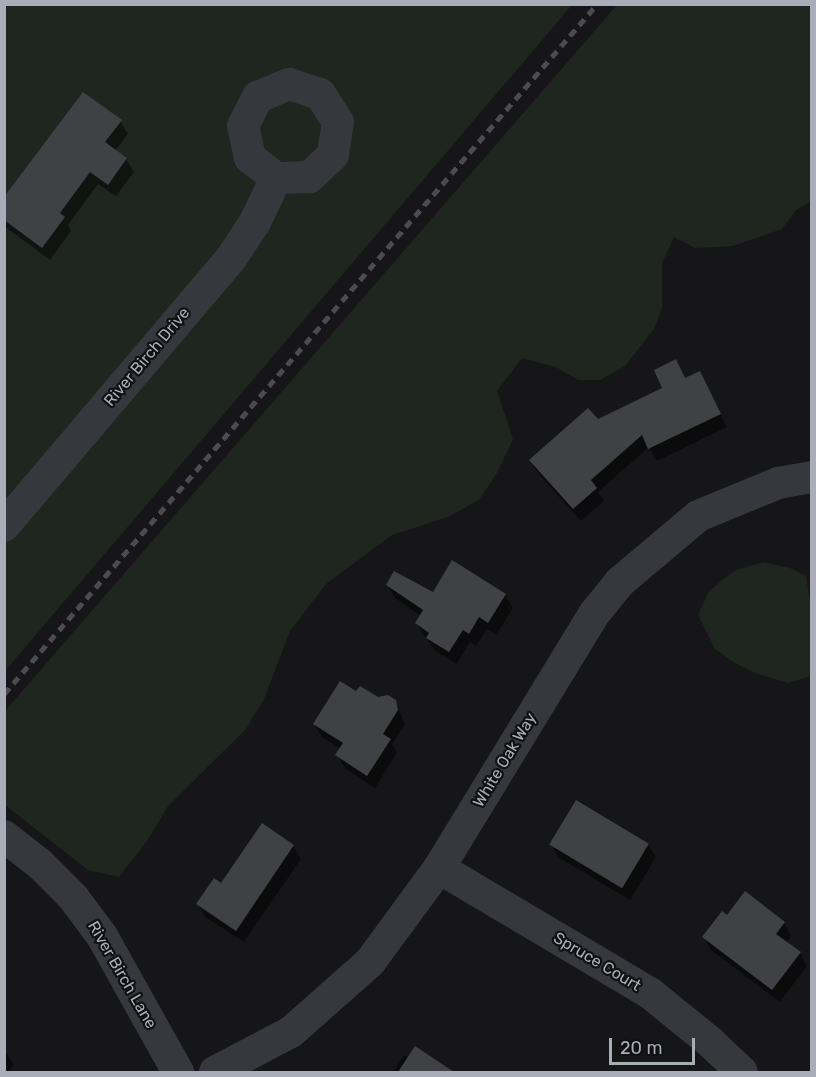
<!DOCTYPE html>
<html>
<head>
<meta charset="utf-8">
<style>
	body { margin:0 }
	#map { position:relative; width:816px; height:1077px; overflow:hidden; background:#161618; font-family:Rubik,sans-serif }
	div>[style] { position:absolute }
	.green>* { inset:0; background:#1e261f }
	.shadow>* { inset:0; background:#0007 }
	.building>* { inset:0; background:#404145; transform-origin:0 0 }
	.minor>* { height:32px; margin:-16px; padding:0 16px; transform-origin:16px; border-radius:16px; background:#37383d }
	.rail>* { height:4.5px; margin-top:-2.25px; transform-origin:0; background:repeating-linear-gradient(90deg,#4a4c52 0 8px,transparent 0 14px) }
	span { translate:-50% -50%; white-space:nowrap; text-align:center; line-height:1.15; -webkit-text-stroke:4.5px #111113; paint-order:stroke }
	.street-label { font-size:16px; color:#a8adb8 }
	.frame { position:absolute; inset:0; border:6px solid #a8adb8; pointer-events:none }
	.scale { position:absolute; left:609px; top:1038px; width:86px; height:27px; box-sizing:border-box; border:3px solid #a8adb8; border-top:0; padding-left:8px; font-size:18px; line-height:21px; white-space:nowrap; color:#a8adb8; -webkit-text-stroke:4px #111113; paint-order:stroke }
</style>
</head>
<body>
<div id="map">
	<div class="green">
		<i style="clip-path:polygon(5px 5px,572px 5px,5px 671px)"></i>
		<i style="clip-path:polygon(617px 5px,811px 5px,811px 202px,796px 210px,782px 229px,733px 246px,695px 248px,674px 237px,662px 263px,662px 308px,654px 329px,625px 366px,600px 380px,578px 380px,556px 367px,522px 358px,497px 391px,513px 439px,497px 473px,479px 500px,448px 517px,392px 535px,326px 584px,290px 631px,264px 699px,246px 729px,168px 806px,147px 841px,119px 877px,88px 870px,5px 805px,5px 711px)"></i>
		<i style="clip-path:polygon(763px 562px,790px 568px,806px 576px,812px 613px,811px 675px,808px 677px,788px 683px,755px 673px,735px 663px,715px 649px,698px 615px,709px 591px,734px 571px)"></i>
	</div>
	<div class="shadow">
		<i style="clip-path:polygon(120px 121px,128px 134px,115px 151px,126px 159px,134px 172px,116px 196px,98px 184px,68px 225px,71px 231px,50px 260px,4px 226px,4px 199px)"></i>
		<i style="clip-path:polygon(700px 373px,727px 427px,657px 461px,649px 447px,598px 492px,604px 501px,581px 521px,538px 473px,531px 461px,598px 421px)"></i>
		<i style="clip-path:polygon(387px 585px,433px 594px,505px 595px,513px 608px,496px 635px,487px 629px,476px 646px,470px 642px,457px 664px,435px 651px,416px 623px,421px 616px,395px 598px)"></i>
		<i style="clip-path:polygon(357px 693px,395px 701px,405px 724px,392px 744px,397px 753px,375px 788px,345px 768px,337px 755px,341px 749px,322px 737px,314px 724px)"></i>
		<i style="clip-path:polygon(263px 825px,293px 846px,301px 859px,244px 942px,205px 917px,198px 904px,222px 885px)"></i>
		<i style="clip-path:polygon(551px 844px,648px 845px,656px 857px,630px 900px,558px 857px)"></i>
		<i style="clip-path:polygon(727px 917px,784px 923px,791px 936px,786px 943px,800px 953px,807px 966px,780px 1002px,711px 950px,704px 937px)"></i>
		<i style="clip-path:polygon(415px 1048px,451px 1072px,393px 1072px,404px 1055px,409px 1058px)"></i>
		<i style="clip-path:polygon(4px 1050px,14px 1064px,9px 1072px,4px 1072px)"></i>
	</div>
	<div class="building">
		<i style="clip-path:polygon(83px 92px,122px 120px,105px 142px,127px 158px,108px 185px,90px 172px,60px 213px,65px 217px,42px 248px,4px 220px,4px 197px)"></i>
		<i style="clip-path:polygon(676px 359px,685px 378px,700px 371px,721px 414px,648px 449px,642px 435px,591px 480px,597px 488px,573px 509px,529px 460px,588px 408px,598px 419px,662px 388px,654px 370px)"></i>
		<i style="clip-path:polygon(452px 560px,506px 594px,488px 623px,479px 617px,469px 634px,463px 630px,449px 652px,426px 638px,429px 633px,415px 623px,423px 610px,386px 585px,394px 571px,433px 592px)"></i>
		<i style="clip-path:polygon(340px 681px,356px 691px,360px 686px,378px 697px,388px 695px,396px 700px,398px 710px,383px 734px,391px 739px,367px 776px,335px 755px,343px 743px,313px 724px)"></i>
		<i style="left:576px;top:800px;width:85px;height:52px;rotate:31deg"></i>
		<i style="clip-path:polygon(262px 823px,294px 845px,236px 931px,196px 904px,214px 878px,221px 883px)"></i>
		<i style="clip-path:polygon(745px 891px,785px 922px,776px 934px,801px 952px,772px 990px,702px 937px,722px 911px,727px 915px)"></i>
		<i style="clip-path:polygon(415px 1046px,454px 1072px,398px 1072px)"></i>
	</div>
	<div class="minor">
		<i style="left:289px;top:84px;width:33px;rotate:18deg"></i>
		<i style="left:320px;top:94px;width:33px;rotate:57deg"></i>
		<i style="left:338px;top:122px;width:33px;rotate:99deg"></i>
		<i style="left:333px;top:155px;width:33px;rotate:137deg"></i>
		<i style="left:309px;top:177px;width:33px;rotate:178deg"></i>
		<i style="left:276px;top:178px;width:33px;rotate:-142deg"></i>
		<i style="left:250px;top:158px;width:33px;rotate:-102deg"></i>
		<i style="left:243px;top:126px;width:33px;rotate:-63deg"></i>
		<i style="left:258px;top:97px;width:34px;rotate:-23deg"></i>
		<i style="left:4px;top:526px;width:353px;rotate:-49.7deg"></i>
		<i style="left:232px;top:257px;width:42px;rotate:-56.7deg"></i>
		<i style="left:255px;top:222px;width:49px;rotate:-64.5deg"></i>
		<i style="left:4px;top:836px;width:46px;rotate:37.9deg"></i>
		<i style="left:40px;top:864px;width:47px;rotate:45deg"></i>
		<i style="left:73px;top:897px;width:49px;rotate:53.4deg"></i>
		<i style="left:102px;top:936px;width:156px;rotate:60.8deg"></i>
		<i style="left:439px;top:868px;width:247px;rotate:30.7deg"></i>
		<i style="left:651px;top:994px;width:75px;rotate:39deg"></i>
		<i style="left:709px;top:1041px;width:45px;rotate:43.2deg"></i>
		<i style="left:215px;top:1072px;width:86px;rotate:-27.8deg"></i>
		<i style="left:291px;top:1032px;width:106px;rotate:-41.5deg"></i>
		<i style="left:370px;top:962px;width:117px;rotate:-53.7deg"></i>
		<i style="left:439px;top:868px;width:298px;rotate:-58.6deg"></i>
		<i style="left:594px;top:614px;width:41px;rotate:-50.9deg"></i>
		<i style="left:620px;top:582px;width:102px;rotate:-40.2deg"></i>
		<i style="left:698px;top:516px;width:87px;rotate:-22.4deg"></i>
		<i style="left:778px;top:483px;width:35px;rotate:-10deg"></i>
	</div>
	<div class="rail">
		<i style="left:4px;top:694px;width:910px;rotate:-49.32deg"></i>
	</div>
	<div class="street-label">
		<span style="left:147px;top:357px;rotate:-50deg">River Birch Drive</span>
		<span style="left:505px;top:760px;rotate:-59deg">White Oak Way</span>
		<span style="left:597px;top:962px;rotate:31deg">Spruce Court</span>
		<span style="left:122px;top:975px;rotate:60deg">River Birch Lane</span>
	</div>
	<div class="frame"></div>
	<div class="scale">20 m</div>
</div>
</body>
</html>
